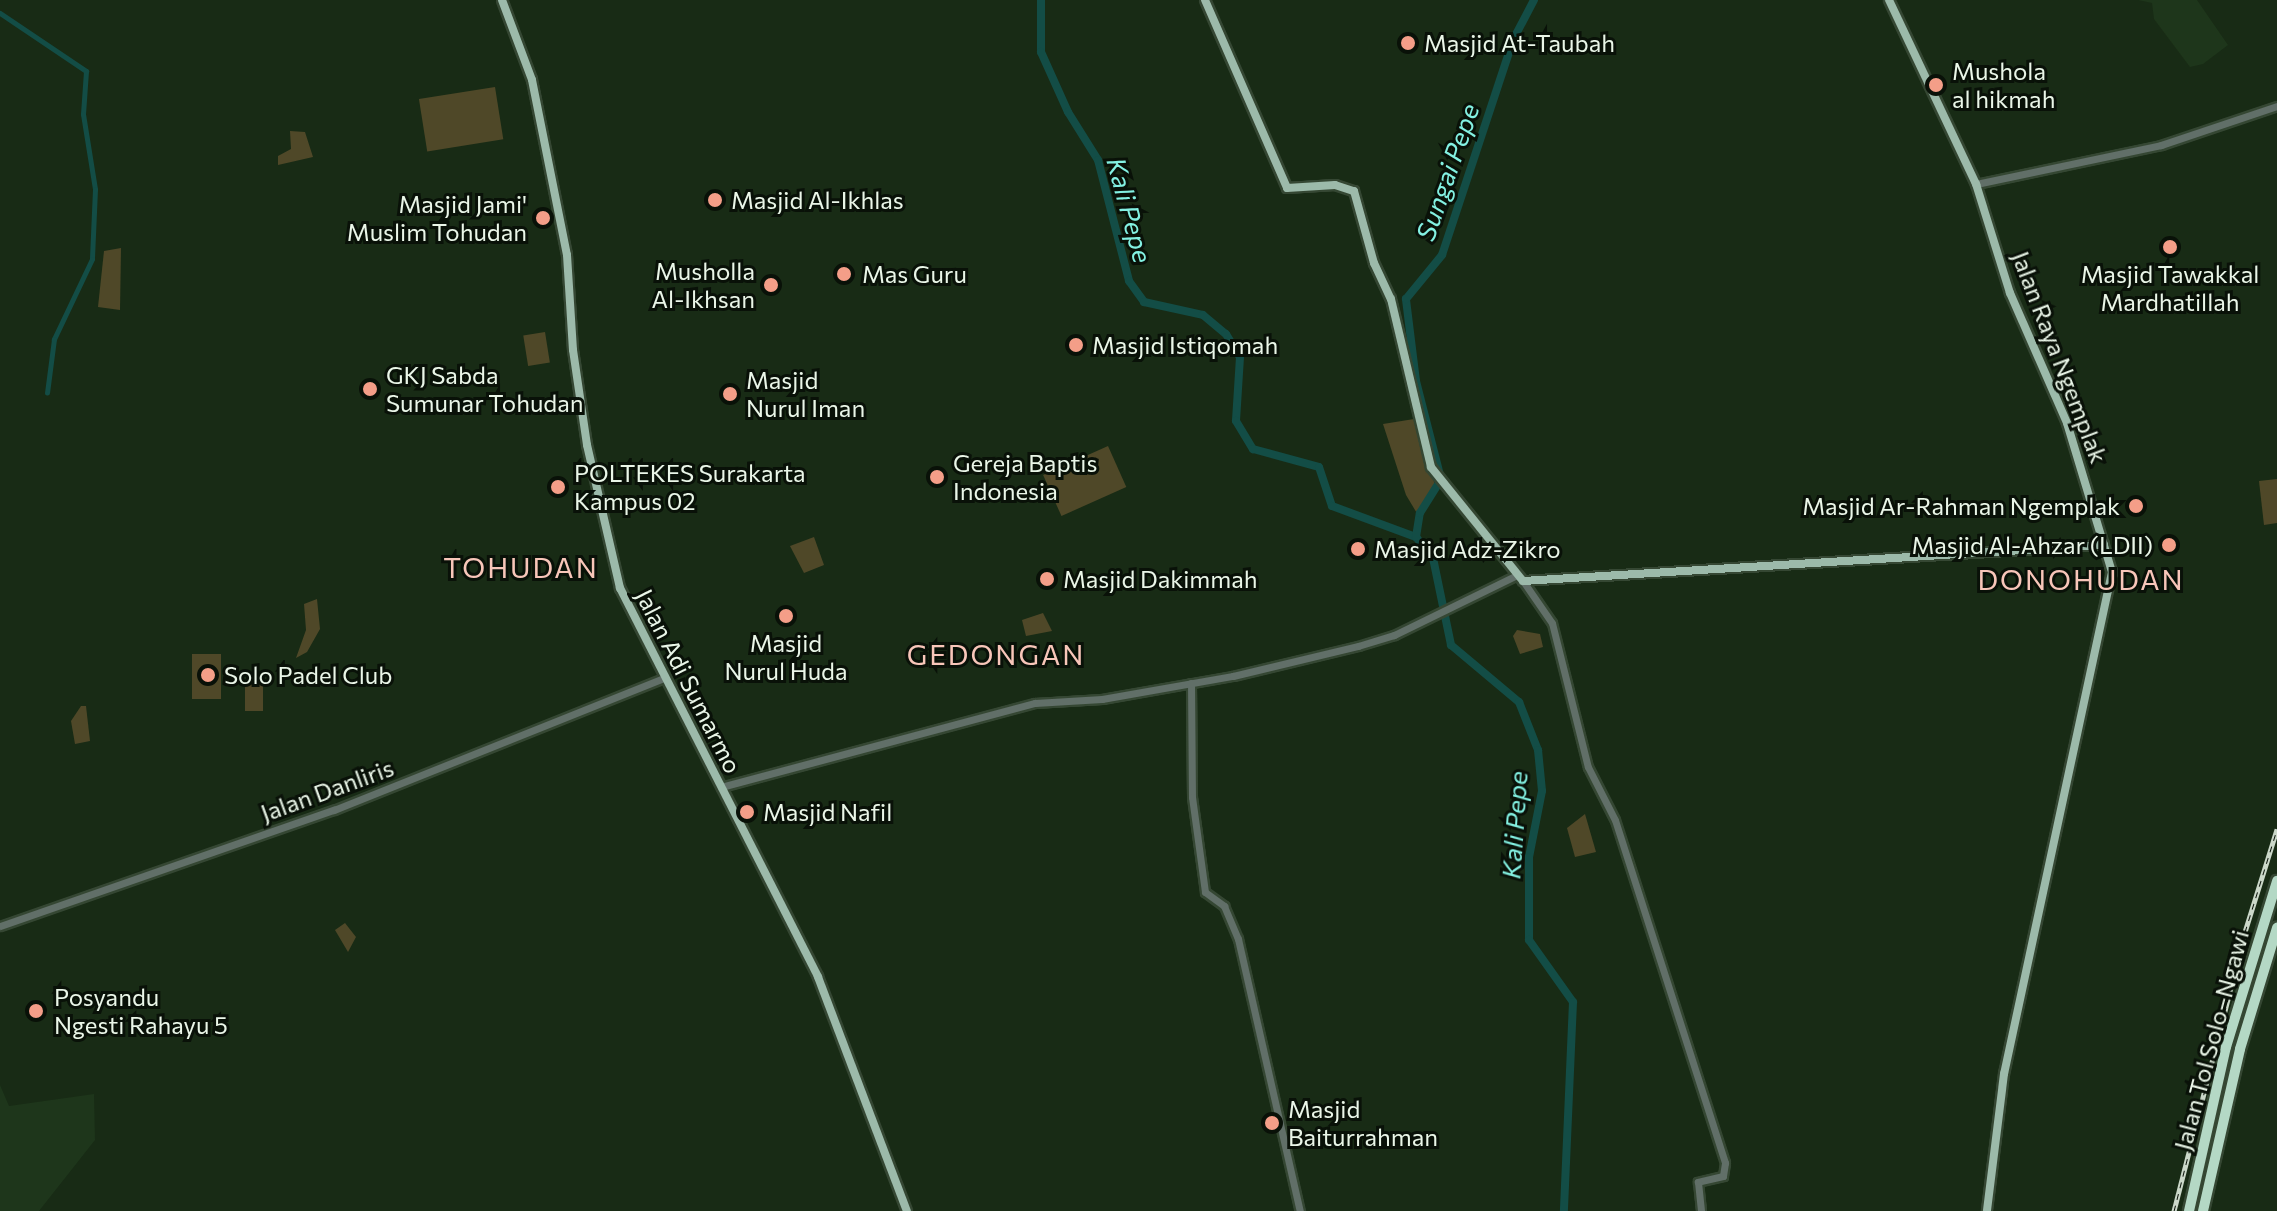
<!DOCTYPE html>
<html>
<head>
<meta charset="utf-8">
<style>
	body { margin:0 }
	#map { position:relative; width:2277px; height:1211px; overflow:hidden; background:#182b15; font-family:Commissioner,sans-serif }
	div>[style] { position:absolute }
	.built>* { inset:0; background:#1e361b }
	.green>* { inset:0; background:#4f4828; transform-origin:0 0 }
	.canal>* { height:5px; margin:-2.5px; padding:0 2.5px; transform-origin:2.5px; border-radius:2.5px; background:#134d46 }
	.river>* { height:8px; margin:-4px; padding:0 4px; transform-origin:4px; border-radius:4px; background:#134d46 }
	.roads { filter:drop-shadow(2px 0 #354733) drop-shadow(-2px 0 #354733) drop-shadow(0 2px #354733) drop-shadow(0 -2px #354733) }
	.minor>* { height:7px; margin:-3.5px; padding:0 3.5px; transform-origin:3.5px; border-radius:3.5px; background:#616f68 }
	.major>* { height:8px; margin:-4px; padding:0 4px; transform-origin:4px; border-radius:4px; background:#9cbaaa }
	.highway>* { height:10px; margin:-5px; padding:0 5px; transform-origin:5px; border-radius:5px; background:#b4d8c5 }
	.rail>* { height:5px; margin-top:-2.5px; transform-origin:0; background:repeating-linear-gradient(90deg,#091108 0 6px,#cbd8c9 0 12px); box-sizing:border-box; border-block:2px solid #cbd8c9 }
	.dots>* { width:22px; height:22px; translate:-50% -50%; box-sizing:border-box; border:4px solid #091108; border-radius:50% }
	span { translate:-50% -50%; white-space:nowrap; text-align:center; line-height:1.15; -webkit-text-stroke:6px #091108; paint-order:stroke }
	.poi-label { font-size:24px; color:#eaf6e8 }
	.left { translate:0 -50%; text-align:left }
	.right { translate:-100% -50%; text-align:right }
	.street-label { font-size:24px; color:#eaf6e8 }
	.water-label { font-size:26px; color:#83f1e2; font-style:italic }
	.quarter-label { font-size:28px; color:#f8c6b9; letter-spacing:2px }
</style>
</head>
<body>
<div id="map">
	<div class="built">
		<i style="clip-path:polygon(2138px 0,2197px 0,2228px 45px,2203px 64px,2190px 67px,2154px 19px,2152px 3px)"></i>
		<i style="clip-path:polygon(0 1085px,9px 1106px,94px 1094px,95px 1140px,39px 1211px,0 1211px)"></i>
	</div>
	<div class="green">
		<i style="left:495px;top:87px;width:53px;height:77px;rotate:81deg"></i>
		<i style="clip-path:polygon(290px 131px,305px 132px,313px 157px,278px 165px,278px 156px,291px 149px)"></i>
		<i style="clip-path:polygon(121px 248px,120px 310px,98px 307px,104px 251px)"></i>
		<i style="left:545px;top:332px;width:31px;height:22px;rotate:81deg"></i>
		<i style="clip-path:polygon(1414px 419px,1435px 485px,1418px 515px,1406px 495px,1383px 424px)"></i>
		<i style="left:1108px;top:446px;width:45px;height:71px;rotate:66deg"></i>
		<i style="clip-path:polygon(2277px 479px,2277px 523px,2264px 525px,2259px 481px)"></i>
		<i style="clip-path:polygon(814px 537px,824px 565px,804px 573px,790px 546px)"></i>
		<i style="clip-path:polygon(317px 599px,320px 629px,307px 652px,296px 658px,306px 630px,304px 604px)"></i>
		<i style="clip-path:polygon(1043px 613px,1052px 631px,1026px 636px,1022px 620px)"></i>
		<i style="clip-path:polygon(1517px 630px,1540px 634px,1543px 647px,1520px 654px,1513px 636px)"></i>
		<i style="left:192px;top:654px;width:29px;height:45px"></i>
		<i style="left:245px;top:681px;width:18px;height:30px"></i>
		<i style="clip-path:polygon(81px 706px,86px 706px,90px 741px,75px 744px,71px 721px)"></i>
		<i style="clip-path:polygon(1585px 814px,1596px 852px,1575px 857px,1567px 828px)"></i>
		<i style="clip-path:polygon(345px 923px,356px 937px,348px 952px,335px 930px)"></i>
	</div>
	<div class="canal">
		<i style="left:0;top:13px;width:104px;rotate:34deg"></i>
		<i style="left:86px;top:71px;width:43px;rotate:94deg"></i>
		<i style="left:83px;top:114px;width:76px;rotate:80.9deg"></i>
		<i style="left:95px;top:189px;width:70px;rotate:92.5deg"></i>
		<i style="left:92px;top:259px;width:89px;rotate:115.4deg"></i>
		<i style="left:54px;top:339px;width:54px;rotate:97.4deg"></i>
	</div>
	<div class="river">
		<i style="left:1041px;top:0;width:52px;rotate:90deg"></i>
		<i style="left:1041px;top:52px;width:66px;rotate:65.8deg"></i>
		<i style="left:1068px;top:112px;width:57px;rotate:58deg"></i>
		<i style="left:1098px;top:160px;width:125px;rotate:75.6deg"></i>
		<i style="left:1129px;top:281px;width:26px;rotate:54deg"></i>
		<i style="left:1144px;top:302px;width:60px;rotate:12.4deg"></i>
		<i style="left:1203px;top:315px;width:30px;rotate:40deg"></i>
		<i style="left:1226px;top:334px;width:27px;rotate:59deg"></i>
		<i style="left:1240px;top:357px;width:64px;rotate:93.6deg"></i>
		<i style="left:1236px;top:421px;width:33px;rotate:59deg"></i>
		<i style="left:1253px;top:449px;width:68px;rotate:15.3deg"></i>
		<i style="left:1319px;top:467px;width:41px;rotate:71.6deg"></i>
		<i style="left:1332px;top:506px;width:90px;rotate:20.3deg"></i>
		<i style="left:1416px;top:537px;width:27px;rotate:51deg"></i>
		<i style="left:1433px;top:558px;width:89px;rotate:78.3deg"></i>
		<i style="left:1451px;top:645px;width:89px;rotate:40deg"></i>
		<i style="left:1519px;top:702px;width:52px;rotate:68.4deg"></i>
		<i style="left:1538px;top:750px;width:41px;rotate:84.4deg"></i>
		<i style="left:1542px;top:791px;width:67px;rotate:101.1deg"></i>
		<i style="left:1529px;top:857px;width:83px;rotate:90deg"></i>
		<i style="left:1529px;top:940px;width:76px;rotate:54.6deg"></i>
		<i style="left:1573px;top:1002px;width:209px;rotate:92.5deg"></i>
		<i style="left:1416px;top:537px;width:24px;rotate:-81deg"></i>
		<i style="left:1420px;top:513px;width:40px;rotate:-58deg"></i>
		<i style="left:1441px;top:479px;width:101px;rotate:-104.3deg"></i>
		<i style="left:1416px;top:381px;width:83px;rotate:-97deg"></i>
		<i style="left:1406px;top:299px;width:57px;rotate:-50.7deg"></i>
		<i style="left:1442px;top:255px;width:226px;rotate:-71.7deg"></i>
		<i style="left:1513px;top:40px;width:45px;rotate:-62.3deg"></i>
	</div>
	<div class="roads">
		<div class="minor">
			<i style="left:1976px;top:184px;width:189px;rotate:-11.9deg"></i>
			<i style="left:2161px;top:145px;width:122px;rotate:-18.6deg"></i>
			<i style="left:1523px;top:581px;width:51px;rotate:55.4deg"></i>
			<i style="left:1552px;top:623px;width:148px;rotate:76deg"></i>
			<i style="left:1588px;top:767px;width:59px;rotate:63deg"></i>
			<i style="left:1615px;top:820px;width:360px;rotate:72.2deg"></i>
			<i style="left:1725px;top:1163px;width:13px;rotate:99deg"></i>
			<i style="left:1723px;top:1176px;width:26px;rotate:167deg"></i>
			<i style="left:1698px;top:1182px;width:29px;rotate:84deg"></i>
			<i style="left:1191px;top:683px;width:114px;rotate:89.5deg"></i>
			<i style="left:1192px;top:797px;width:96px;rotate:82.2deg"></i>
			<i style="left:1205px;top:892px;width:24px;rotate:36deg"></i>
			<i style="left:1224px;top:906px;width:36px;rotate:67deg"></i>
			<i style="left:1238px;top:939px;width:279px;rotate:77.2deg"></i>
			<i style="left:721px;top:787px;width:325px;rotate:-15deg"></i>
			<i style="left:1035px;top:703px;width:67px;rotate:-3.4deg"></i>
			<i style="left:1102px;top:699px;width:133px;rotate:-10deg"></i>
			<i style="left:1233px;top:676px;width:129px;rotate:-13.5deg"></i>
			<i style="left:1358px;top:646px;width:38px;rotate:-17deg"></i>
			<i style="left:1394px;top:635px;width:137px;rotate:-26deg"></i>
			<i style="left:0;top:926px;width:354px;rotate:-19.2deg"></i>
			<i style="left:334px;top:810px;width:355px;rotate:-21.8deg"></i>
		</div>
		<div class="major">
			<i style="left:502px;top:0;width:85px;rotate:69.4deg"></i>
			<i style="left:532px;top:80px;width:178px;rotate:78.7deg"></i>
			<i style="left:567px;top:255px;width:95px;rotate:86.4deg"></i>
			<i style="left:573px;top:350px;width:96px;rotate:81.6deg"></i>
			<i style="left:587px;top:445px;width:147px;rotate:77deg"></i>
			<i style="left:620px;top:588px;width:436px;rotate:63deg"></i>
			<i style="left:818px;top:977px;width:250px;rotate:69.2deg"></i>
			<i style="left:1205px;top:0;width:205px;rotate:66.4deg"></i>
			<i style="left:1287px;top:188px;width:48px;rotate:-3.6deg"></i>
			<i style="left:1335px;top:185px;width:20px;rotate:18deg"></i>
			<i style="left:1354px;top:191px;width:75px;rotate:74.5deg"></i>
			<i style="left:1374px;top:263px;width:40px;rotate:65deg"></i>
			<i style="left:1391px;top:299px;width:173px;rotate:76.6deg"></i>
			<i style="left:1431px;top:467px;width:146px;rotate:51.1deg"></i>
			<i style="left:1523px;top:581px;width:582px;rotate:-3.55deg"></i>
			<i style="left:1889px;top:0;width:204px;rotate:64.7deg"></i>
			<i style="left:1976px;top:184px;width:114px;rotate:72.7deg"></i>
			<i style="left:2010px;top:293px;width:142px;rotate:66.3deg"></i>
			<i style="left:2067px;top:423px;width:156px;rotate:73.2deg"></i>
			<i style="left:2112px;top:572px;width:513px;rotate:102.14deg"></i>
			<i style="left:2004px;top:1074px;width:138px;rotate:97.1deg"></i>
		</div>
		<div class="highway">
			<i style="left:2189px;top:1211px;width:168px;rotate:-77.3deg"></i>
			<i style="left:2226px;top:1047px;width:174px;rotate:-72.9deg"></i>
			<i style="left:2203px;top:1211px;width:166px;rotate:-77.1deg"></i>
			<i style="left:2240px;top:1049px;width:127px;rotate:-73deg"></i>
		</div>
	</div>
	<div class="rail">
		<i style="left:2174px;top:1211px;width:288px;rotate:-75.7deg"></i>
		<i style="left:2245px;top:932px;width:108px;rotate:-72.7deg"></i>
	</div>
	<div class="dots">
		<i style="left:1408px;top:43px;background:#f49e88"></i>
		<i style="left:1936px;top:85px;background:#f49e88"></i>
		<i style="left:715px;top:200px;background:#f49e88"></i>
		<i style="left:543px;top:218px;background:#f49e88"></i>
		<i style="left:2170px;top:247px;background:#f49e88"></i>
		<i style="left:844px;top:274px;background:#f49e88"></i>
		<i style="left:771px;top:285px;background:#f49e88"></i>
		<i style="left:1076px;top:345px;background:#f49e88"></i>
		<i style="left:370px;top:389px;background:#f49e88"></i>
		<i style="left:730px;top:394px;background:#f49e88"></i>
		<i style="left:937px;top:477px;background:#f49e88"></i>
		<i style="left:558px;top:487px;background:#f49e88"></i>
		<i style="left:2136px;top:506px;background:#f49e88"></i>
		<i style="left:2169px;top:545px;background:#f49e88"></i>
		<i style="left:1358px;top:549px;background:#f49e88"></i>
		<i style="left:1047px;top:579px;background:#f49e88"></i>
		<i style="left:786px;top:616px;background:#f49e88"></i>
		<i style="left:208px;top:675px;background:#f49e88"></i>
		<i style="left:747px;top:812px;background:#f49e88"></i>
		<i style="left:36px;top:1011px;background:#f49e88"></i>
		<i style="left:1272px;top:1123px;background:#f49e88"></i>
	</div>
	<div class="poi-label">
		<span class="left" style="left:1424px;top:43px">Masjid At-Taubah</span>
		<span class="left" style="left:1952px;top:85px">Mushola<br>al hikmah</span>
		<span class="left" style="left:731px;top:200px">Masjid Al-Ikhlas</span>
		<span class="right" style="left:527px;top:218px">Masjid Jami'<br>Muslim Tohudan</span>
		<span class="right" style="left:755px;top:285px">Musholla<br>Al-Ikhsan</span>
		<span class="left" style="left:862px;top:274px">Mas Guru</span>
		<span style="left:2170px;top:288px">Masjid Tawakkal<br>Mardhatillah</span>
		<span class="left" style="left:1092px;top:345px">Masjid Istiqomah</span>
		<span class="left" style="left:386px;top:389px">GKJ Sabda<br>Sumunar Tohudan</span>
		<span class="left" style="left:746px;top:394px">Masjid<br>Nurul Iman</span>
		<span class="left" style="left:953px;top:477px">Gereja Baptis<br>Indonesia</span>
		<span class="left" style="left:574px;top:487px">POLTEKES Surakarta<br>Kampus 02</span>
		<span class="right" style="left:2120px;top:506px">Masjid Ar-Rahman Ngemplak</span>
		<span class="right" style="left:2153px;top:545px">Masjid Al-Ahzar (LDII)</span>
		<span class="left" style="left:1374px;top:549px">Masjid Adz-Zikro</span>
		<span class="left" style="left:1063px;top:579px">Masjid Dakimmah</span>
		<span style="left:786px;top:657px">Masjid<br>Nurul Huda</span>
		<span class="left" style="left:224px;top:675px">Solo Padel Club</span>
		<span class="left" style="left:763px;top:812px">Masjid Nafil</span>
		<span class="left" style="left:54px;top:1011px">Posyandu<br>Ngesti Rahayu 5</span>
		<span class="left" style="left:1288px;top:1123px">Masjid<br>Baiturrahman</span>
	</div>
	<div class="street-label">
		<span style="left:2060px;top:357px;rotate:69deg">Jalan Raya Ngemplak</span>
		<span style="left:689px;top:681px;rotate:63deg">Jalan Adi Sumarmo</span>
		<span style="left:327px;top:790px;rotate:-20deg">Jalan Danliris</span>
		<span style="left:2211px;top:1040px;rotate:-75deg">Jalan Tol Solo–Ngawi</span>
	</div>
	<div class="water-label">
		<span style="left:1447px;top:172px;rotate:-71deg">Sungai Pepe</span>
		<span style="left:1130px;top:210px;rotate:75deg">Kali Pepe</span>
		<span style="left:1514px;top:825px;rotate:-86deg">Kali Pepe</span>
	</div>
	<div class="quarter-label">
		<span style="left:521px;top:567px">TOHUDAN</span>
		<span style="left:2081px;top:579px">DONOHUDAN</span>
		<span style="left:996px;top:654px">GEDONGAN</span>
	</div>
</div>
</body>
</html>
